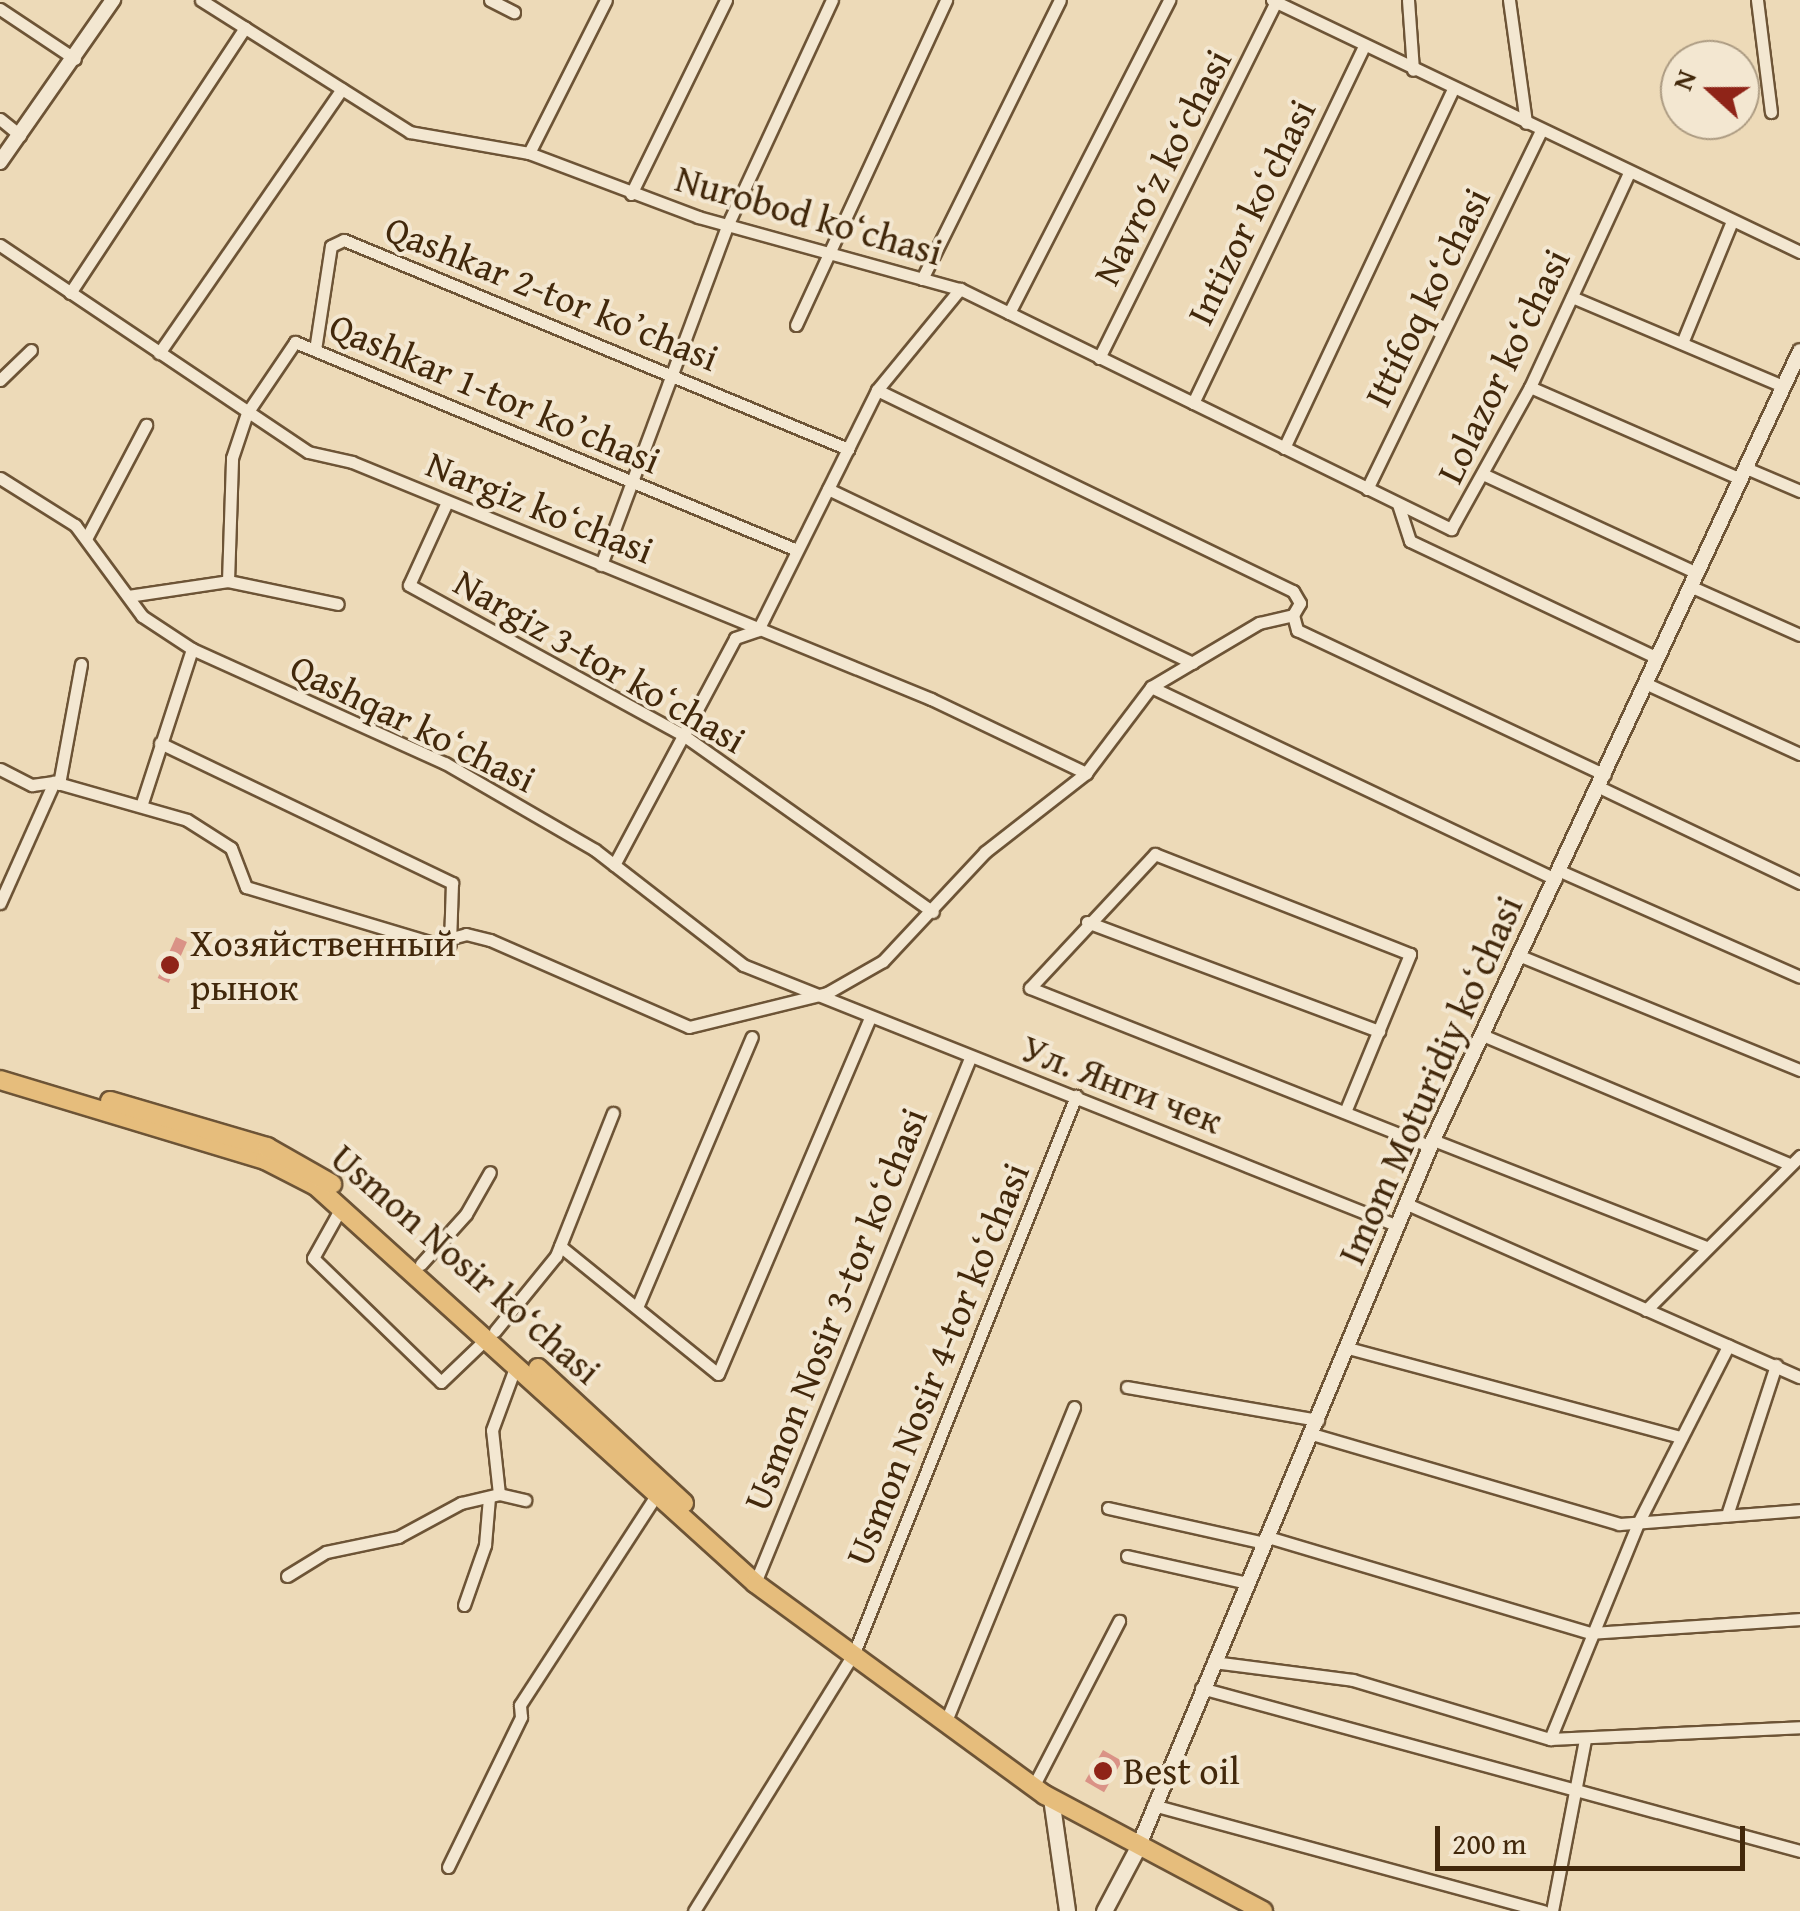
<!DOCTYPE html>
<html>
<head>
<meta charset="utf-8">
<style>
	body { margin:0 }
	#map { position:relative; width:1800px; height:1911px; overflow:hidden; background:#eddab8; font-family:"Gentium Book Plus",serif }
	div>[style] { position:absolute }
	.building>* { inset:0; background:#da9286; transform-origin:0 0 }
	.roads { filter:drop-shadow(2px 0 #6d5436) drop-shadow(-2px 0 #6d5436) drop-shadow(0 2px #6d5436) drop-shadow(0 -2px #6d5436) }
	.minor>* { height:11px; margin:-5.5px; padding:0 5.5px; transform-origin:5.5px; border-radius:5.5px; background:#f3e7d1 }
	.tertiary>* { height:14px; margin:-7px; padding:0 7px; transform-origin:7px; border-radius:7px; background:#f3e7d1 }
	.secondary>* { height:15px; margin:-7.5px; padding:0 7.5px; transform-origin:7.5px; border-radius:7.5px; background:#f3e7d1 }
	.primary>* { height:18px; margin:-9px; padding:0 9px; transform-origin:9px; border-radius:9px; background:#e6bd7c }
	.dots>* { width:28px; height:28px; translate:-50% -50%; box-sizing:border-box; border:5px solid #f3e7d1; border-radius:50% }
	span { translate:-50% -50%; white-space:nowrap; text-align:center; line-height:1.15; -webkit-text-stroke:8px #f3e7d1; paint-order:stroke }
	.street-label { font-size:38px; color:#42280b }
	.poi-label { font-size:38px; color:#42280b }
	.left { translate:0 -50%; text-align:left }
	.north { position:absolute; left:1660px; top:40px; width:100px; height:100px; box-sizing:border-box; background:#f3e7d1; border:2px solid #ac9b82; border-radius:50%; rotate:291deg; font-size:28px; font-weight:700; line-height:40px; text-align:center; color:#42280b }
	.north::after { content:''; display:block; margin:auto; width:35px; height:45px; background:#8f2418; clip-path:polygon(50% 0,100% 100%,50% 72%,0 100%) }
	.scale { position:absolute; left:1435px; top:1826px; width:310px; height:45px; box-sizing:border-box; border:5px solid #42280b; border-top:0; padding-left:12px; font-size:30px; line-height:35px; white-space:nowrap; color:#42280b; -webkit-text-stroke:8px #f3e7d1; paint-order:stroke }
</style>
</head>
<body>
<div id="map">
	<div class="building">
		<i style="left:176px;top:937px;width:12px;height:45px;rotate:24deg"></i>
		<i style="left:1103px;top:1750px;width:22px;height:36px;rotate:30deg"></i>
	</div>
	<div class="roads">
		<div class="minor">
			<i style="left:201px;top:0;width:247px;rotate:32.3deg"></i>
			<i style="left:410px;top:132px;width:121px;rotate:10deg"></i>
			<i style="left:529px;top:153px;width:181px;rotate:20.7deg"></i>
			<i style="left:698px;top:217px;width:272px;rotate:15.4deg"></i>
			<i style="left:960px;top:289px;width:547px;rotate:26.05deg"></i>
			<i style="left:1451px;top:529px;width:162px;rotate:-60.9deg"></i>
			<i style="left:1530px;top:387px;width:236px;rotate:-65.2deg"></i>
			<i style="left:490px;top:0;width:27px;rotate:27deg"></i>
			<i style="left:1272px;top:0;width:585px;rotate:25.51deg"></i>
			<i style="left:1408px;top:0;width:70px;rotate:85.9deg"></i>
			<i style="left:1509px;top:0;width:124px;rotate:82.1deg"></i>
			<i style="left:1757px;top:0;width:113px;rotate:82.9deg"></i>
			<i style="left:0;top:9px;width:90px;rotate:33.7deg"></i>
			<i style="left:0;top:119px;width:26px;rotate:39deg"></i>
			<i style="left:529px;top:153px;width:171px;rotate:-63.3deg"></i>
			<i style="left:631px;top:194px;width:216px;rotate:-63.9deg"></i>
			<i style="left:0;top:245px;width:371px;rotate:33.9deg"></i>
			<i style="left:308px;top:452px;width:45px;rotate:12.8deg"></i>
			<i style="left:352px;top:462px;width:626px;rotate:22.26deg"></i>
			<i style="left:931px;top:699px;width:172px;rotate:25.5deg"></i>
			<i style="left:922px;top:279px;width:311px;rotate:-63.7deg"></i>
			<i style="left:70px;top:293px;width:318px;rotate:-56.6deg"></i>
			<i style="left:1572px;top:297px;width:229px;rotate:22.9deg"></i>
			<i style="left:1009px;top:313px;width:352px;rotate:-62.9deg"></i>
			<i style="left:796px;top:325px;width:358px;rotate:-65.2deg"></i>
			<i style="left:1682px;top:343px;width:132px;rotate:-67.7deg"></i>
			<i style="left:315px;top:350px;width:105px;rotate:-81.3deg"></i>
			<i style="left:331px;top:246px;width:14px;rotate:-25deg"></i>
			<i style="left:344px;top:240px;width:546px;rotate:22.52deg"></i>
			<i style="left:159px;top:353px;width:321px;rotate:-55.3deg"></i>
			<i style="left:1099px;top:358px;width:400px;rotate:-63.6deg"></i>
			<i style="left:0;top:380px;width:43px;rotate:-44.1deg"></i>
			<i style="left:1530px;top:387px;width:230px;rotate:23.6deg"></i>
			<i style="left:877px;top:390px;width:462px;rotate:25.8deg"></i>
			<i style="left:1293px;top:591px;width:14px;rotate:60deg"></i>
			<i style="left:1300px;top:603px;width:14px;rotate:120deg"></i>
			<i style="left:1193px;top:403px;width:396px;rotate:-64.4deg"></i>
			<i style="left:1284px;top:448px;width:397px;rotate:-64.8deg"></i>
			<i style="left:1746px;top:468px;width:59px;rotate:23.1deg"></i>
			<i style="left:1485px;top:475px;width:234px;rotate:24.8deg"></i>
			<i style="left:0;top:478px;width:89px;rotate:32.1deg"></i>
			<i style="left:75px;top:525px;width:113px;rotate:53.6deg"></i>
			<i style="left:142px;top:616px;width:60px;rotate:33.4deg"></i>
			<i style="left:192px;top:649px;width:277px;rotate:24.3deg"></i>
			<i style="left:445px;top:763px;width:173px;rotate:30.1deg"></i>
			<i style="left:595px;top:850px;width:187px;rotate:37.8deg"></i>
			<i style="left:743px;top:965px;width:705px;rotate:21.73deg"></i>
			<i style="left:828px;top:489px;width:404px;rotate:25.5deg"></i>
			<i style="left:1367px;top:489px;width:398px;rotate:-64.1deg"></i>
			<i style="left:447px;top:502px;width:91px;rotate:114.6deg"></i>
			<i style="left:409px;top:585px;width:312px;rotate:28.7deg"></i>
			<i style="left:683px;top:735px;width:306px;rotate:35.3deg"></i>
			<i style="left:1398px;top:504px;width:39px;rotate:72deg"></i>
			<i style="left:1410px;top:541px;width:274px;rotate:25.3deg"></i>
			<i style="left:87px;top:537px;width:127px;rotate:-62.2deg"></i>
			<i style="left:601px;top:565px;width:362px;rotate:-69.6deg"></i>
			<i style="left:727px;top:226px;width:249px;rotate:-65.1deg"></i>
			<i style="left:228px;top:581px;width:112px;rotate:11.8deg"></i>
			<i style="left:1692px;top:587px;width:118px;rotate:24deg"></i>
			<i style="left:128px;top:596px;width:101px;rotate:-8.5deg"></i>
			<i style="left:228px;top:581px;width:123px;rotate:-88.1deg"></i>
			<i style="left:232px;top:458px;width:47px;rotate:-71.6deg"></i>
			<i style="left:247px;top:413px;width:86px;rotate:-55.9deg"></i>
			<i style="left:295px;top:342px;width:543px;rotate:22.51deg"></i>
			<i style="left:1293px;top:615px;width:16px;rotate:75deg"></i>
			<i style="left:1297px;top:630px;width:340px;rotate:25.2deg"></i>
			<i style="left:1647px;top:684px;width:168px;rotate:24.6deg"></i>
			<i style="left:1151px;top:687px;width:448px;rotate:25.4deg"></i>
			<i style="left:160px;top:743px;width:324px;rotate:25.6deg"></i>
			<i style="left:452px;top:883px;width:61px;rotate:91.9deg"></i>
			<i style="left:0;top:769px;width:36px;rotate:27deg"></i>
			<i style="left:32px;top:785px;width:22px;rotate:-8deg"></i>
			<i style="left:54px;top:782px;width:138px;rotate:15.9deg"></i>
			<i style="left:187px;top:820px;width:52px;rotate:32.5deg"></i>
			<i style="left:231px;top:848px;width:42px;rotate:69deg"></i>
			<i style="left:246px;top:887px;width:195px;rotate:16.7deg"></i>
			<i style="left:433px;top:943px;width:34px;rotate:-15deg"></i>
			<i style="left:466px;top:934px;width:25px;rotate:14deg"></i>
			<i style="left:490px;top:940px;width:217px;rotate:23.6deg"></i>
			<i style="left:689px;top:1027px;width:142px;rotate:-13.8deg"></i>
			<i style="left:827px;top:993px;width:64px;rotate:-29.7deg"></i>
			<i style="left:883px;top:961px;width:149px;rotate:-46.9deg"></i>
			<i style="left:985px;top:852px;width:128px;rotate:-38deg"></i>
			<i style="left:1086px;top:773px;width:108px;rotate:-52.9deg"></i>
			<i style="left:1151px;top:687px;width:126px;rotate:-30.7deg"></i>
			<i style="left:1259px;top:623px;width:35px;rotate:-13deg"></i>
			<i style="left:59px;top:784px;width:122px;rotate:-79.6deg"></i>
			<i style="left:1599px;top:787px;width:223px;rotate:25.5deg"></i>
			<i style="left:142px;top:803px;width:162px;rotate:-72deg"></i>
			<i style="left:614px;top:865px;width:257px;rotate:-61.9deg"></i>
			<i style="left:735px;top:638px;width:24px;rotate:-19deg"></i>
			<i style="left:758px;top:630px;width:268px;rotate:-63.6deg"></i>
			<i style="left:877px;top:390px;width:131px;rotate:-50.6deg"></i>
			<i style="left:1560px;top:871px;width:262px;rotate:23.8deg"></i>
			<i style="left:0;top:903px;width:133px;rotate:-65.9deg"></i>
			<i style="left:1087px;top:922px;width:312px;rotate:20.5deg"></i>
			<i style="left:1518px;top:955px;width:305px;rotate:22.2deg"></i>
			<i style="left:1480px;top:1034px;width:337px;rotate:22.8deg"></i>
			<i style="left:1345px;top:1112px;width:171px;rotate:-67.6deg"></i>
			<i style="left:1410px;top:954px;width:274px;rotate:-158.6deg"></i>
			<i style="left:1155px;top:854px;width:183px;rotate:133deg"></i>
			<i style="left:1030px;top:988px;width:431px;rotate:21.6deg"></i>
			<i style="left:1433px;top:1140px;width:293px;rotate:21.4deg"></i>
			<i style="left:1407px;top:1204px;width:429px;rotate:23.8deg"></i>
			<i style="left:341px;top:1208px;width:57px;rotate:119.2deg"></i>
			<i style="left:313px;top:1258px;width:178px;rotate:44.1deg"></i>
			<i style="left:441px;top:1382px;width:64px;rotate:-43.7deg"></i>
			<i style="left:560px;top:1246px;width:203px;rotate:39deg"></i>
			<i style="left:718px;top:1374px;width:385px;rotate:-66.9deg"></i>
			<i style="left:421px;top:1264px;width:67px;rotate:-48deg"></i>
			<i style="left:466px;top:1214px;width:48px;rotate:-60.3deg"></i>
			<i style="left:638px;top:1305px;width:291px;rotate:-67deg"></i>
			<i style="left:1646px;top:1310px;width:218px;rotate:-45deg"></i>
			<i style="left:495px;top:1331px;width:97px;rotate:-50.9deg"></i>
			<i style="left:556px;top:1256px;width:154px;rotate:-68.3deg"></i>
			<i style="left:1348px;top:1348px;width:345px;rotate:15deg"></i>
			<i style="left:1127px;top:1387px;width:194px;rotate:9.8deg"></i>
			<i style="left:1312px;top:1434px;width:320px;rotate:16.3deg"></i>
			<i style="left:1619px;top:1524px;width:182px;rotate:-4.4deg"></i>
			<i style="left:499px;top:1494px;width:27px;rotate:13deg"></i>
			<i style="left:1108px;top:1508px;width:161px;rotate:12.6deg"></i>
			<i style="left:1727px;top:1515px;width:158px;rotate:-71.9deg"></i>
			<i style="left:1268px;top:1537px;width:336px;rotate:16.6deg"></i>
			<i style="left:1590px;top:1633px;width:210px;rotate:-3.8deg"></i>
			<i style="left:1127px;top:1556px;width:124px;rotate:12.6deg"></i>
			<i style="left:287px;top:1576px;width:46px;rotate:-31.6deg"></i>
			<i style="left:326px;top:1552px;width:74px;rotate:-11.8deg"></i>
			<i style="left:398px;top:1537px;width:72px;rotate:-28.4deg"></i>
			<i style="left:461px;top:1503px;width:39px;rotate:-13deg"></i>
			<i style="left:499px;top:1494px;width:64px;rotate:-96.2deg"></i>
			<i style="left:492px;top:1430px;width:69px;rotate:-69.7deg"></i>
			<i style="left:755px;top:1583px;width:567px;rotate:-67.73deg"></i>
			<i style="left:464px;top:1605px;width:64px;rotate:-70.7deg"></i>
			<i style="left:485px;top:1545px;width:48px;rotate:-85.2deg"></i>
			<i style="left:1213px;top:1662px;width:141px;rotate:7.3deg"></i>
			<i style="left:1353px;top:1680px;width:206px;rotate:16.7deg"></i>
			<i style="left:1550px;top:1739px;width:250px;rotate:-2.7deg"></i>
			<i style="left:1201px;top:1688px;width:621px;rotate:15.22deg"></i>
			<i style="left:946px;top:1721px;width:339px;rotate:-67.8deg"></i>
			<i style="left:1550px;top:1739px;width:233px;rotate:-67.8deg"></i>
			<i style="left:1638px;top:1523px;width:199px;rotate:-63deg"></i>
			<i style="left:1034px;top:1785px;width:185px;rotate:-62.6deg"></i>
			<i style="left:1153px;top:1805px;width:405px;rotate:15.2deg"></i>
			<i style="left:448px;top:1867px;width:167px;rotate:-64deg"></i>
			<i style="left:521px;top:1717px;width:12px;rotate:-95deg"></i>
			<i style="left:520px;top:1705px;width:252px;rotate:-57deg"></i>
			<i style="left:694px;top:1911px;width:304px;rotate:-58.2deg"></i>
			<i style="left:854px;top:1653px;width:600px;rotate:-68.27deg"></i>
			<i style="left:1552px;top:1911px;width:175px;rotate:-79.1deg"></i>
		</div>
		<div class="tertiary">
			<i style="left:0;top:162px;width:198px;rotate:-55.1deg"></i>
			<i style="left:1139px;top:1845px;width:764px;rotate:-67.36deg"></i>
			<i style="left:1433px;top:1140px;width:870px;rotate:-65.05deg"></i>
		</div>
		<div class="secondary">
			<i style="left:1051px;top:1798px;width:114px;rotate:81.9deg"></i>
			<i style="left:1104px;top:1911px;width:75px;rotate:-62.1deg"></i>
		</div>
		<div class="primary">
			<i style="left:0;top:1080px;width:277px;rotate:16.8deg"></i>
			<i style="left:265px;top:1160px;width:57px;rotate:27deg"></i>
			<i style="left:316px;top:1186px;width:592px;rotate:42.12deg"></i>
			<i style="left:755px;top:1583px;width:359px;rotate:36.2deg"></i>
			<i style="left:1045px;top:1795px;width:247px;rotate:28deg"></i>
			<i style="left:110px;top:1101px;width:164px;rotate:16.3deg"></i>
			<i style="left:267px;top:1147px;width:75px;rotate:29.6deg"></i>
			<i style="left:538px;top:1368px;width:199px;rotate:42.8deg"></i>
		</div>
	</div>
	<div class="dots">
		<i style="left:170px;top:965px;background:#8f2418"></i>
		<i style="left:1103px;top:1771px;background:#8f2418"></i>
	</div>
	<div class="street-label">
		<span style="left:1162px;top:167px;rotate:-63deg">Navro‘z ko‘chasi</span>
		<span style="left:1251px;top:212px;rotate:-64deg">Intizor koʻchasi</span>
		<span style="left:809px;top:215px;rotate:16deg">Nurobod koʻchasi</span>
		<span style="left:552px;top:293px;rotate:22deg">Qashkar 2-tor koʼchasi</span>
		<span style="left:1427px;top:297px;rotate:-64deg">Ittifoq ko‘chasi</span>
		<span style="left:1503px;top:366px;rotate:-64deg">Lolazor ko‘chasi</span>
		<span style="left:495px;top:393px;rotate:23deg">Qashkar 1-tor koʼchasi</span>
		<span style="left:540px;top:507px;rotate:22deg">Nargiz koʻchasi</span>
		<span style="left:600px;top:661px;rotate:30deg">Nargiz 3-tor koʻchasi</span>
		<span style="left:413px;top:723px;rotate:26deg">Qashqar koʻchasi</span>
		<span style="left:1430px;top:1080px;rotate:-66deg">Imom Moturidiy koʻchasi</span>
		<span style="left:1122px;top:1084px;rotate:21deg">Ул. Янги чек</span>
		<span style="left:466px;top:1264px;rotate:41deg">Usmon Nosir ko‘chasi</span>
		<span style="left:835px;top:1309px;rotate:-68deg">Usmon Nosir 3-tor koʻchasi</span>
		<span style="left:937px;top:1364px;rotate:-68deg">Usmon Nosir 4-tor koʻchasi</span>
	</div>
	<div class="poi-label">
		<span class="left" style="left:190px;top:965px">Хозяйственный<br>рынок</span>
		<span class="left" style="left:1123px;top:1771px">Best oil</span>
	</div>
	<div class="north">N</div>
	<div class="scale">200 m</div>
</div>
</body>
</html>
